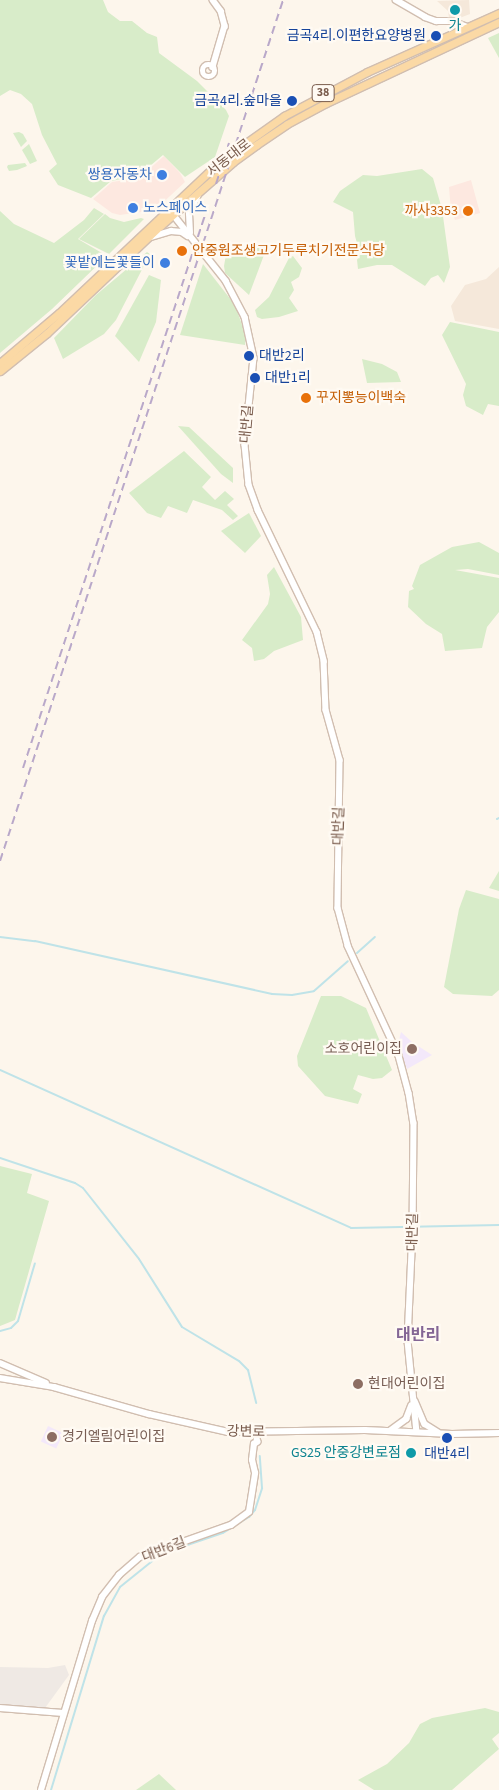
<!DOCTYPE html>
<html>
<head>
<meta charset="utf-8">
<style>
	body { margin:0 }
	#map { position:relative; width:499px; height:1790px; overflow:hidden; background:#fdf6ec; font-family:"Source Sans 3","Noto Sans KR",sans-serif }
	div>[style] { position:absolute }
	.residential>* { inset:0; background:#f5e8da }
	.commercial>* { inset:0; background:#fde8e0 }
	.industrial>* { inset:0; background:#efe9e4 }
	.education>* { inset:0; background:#f3e8fa; transform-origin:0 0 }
	.green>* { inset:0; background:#d8ecc9 }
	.stream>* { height:2px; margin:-1px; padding:0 1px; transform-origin:1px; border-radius:1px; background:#bfe3e8 }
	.roads { filter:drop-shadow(1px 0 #d1beb0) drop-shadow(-1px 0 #d1beb0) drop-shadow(0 1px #d1beb0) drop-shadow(0 -1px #d1beb0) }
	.minor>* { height:5.5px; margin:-2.75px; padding:0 2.75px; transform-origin:2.75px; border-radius:2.75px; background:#fff }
	.minor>.ring { margin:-2.75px; padding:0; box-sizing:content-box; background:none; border:5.5px solid #fff; border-radius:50% }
	.major>* { height:7px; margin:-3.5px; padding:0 3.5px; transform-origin:3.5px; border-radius:3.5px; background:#fbd9a5 }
	.rail>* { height:2px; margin-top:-1px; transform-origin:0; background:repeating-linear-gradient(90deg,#b9a8c9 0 8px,transparent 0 13px) }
	.dots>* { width:14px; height:14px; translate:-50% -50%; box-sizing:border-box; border:2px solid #fffaf3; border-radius:50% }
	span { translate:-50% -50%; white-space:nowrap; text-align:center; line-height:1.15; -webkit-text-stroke:4.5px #fffaf3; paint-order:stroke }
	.shield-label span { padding:1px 4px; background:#fffaf3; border:1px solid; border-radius:4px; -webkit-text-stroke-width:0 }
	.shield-label { font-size:12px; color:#7a5c4d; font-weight:700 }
	.culture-label { font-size:14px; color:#0d838f }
	.right { translate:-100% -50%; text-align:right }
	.transit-label { font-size:14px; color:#164399 }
	.left { translate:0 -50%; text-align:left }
	.street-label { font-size:14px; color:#7a5c4d }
	.shop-label { font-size:14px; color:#366cbe }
	.food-label { font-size:14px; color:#c56008 }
	.education-label { font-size:14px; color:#785e54 }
	.quarter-label { font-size:16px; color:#846695; font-weight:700 }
</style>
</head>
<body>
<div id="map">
	<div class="residential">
		<i style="clip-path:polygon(469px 0,470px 14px,457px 19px,449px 18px,448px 11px,437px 1px)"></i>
		<i style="clip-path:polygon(499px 267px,499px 329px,455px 321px,451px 306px,465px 285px,486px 279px)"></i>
	</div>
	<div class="commercial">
		<i style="clip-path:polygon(164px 156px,180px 173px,185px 182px,155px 210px,120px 215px,112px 213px,93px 199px,112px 182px,139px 178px)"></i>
		<i style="clip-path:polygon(471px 180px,480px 213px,455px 220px,451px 211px,449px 187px)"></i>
	</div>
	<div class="industrial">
		<i style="clip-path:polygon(65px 1665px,69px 1675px,45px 1708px,0 1705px,0 1667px,48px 1668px)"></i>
	</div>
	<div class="education">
		<i style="clip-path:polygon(401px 1032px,412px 1042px,432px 1055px,407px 1069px,398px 1044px)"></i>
		<i style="left:48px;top:1426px;width:17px;height:17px;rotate:25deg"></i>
	</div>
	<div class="green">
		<i style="clip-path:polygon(0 0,103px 0,108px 12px,120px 21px,132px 21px,147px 33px,157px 37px,159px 53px,197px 81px,226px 110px,229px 116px,215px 157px,185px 177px,163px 155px,138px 176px,111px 181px,91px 198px,58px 185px,49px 171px,57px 164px,42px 135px,32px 104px,21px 94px,10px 90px,0 96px)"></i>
		<i style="clip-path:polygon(499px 33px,499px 58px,488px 38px)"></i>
		<i style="clip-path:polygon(19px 132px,23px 134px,27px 141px,21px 147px,13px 133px)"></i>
		<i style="clip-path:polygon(29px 144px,37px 161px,30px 164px,22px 150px)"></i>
		<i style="clip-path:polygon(25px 163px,27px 166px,17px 170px,9px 171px,7px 167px,8px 165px)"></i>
		<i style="clip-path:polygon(422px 169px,433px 178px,442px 209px,450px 267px,444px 283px,438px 275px,431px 278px,425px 286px,392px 265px,377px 265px,358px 269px,357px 260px,360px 254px,355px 236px,353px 212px,333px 202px,340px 191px,363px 175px,377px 176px)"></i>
		<i style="clip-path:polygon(94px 208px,104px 214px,78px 239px,107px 256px,52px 309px,0 353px,0 211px,14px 224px,54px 243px,84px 220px)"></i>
		<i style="clip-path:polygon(105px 214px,110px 218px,124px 222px,141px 218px,144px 219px,109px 254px,79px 239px)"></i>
		<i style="clip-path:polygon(262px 244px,267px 247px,249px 295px,225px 273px,224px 266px,227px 249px,240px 250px)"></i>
		<i style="clip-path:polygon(147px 252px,150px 254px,116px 320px,104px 334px,63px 359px,54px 338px,96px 295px)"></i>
		<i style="clip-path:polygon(293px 256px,302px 268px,299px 277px,291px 282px,294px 290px,289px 298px,298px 311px,279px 317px,262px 319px,257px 317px,255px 310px,269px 297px,289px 258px)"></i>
		<i style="clip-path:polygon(203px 264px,235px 305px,246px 336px,245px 345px,180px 335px)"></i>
		<i style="clip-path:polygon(149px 275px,161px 280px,156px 322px,139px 362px,115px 336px)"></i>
		<i style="clip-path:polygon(450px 322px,499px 332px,499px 406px,488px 404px,483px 415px,466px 406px,463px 395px,466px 384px,442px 335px)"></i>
		<i style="clip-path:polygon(362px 359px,382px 364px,397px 372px,401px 382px,367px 383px)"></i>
		<i style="clip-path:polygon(178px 426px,189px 427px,233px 468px,233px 483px,221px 474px)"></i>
		<i style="clip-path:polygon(184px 451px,211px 477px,202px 487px,215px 500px,225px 491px,234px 499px,227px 505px,238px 516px,233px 520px,222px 510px,193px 500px,187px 513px,168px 506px,161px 518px,147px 513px,129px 493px)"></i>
		<i style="clip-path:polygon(249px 513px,261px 536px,245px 553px,221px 531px)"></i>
		<i style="clip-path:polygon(479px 542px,499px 553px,499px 575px,468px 569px,455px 570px,499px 578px,499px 612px,487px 627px,482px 648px,445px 651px,442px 634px,426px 624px,408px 607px,409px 591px,414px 589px,412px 586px,420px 565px,452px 547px)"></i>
		<i style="clip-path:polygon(274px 567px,301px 617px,303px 640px,274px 651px,264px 659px,254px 661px,252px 648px,242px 640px,268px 604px,270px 594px,267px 575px)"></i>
		<i style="clip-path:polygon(499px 871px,499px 891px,489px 888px)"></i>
		<i style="clip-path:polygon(466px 890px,499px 899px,499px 990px,492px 996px,453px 994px,444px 987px,459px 909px)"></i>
		<i style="clip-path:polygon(321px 996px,341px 996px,366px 1008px,392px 1070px,382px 1078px,373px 1079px,358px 1075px,353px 1089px,362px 1094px,358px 1104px,325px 1096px,298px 1066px,297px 1056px)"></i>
		<i style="clip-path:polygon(0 1166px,32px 1174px,27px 1193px,49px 1201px,15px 1320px,0 1326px)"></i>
		<i style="clip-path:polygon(485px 1708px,499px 1712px,499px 1733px,492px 1739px,499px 1749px,452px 1790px,374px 1790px,358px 1780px,387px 1764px,409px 1743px,420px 1724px,432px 1718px)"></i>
		<i style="clip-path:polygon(159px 1774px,176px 1790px,136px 1790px)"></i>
	</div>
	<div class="stream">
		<i style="left:497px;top:819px;width:2px;rotate:-27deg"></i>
		<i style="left:0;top:937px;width:35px;rotate:7deg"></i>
		<i style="left:35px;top:941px;width:243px;rotate:12.6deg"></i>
		<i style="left:272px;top:994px;width:20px;rotate:3deg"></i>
		<i style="left:292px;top:995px;width:22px;rotate:-10deg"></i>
		<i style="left:314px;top:991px;width:45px;rotate:-41.4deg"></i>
		<i style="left:357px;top:953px;width:24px;rotate:-42deg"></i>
		<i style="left:0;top:1070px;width:385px;rotate:24.2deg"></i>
		<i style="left:351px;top:1228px;width:148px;rotate:-1.2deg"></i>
		<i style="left:0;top:1158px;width:79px;rotate:18.4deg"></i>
		<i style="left:75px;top:1183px;width:9px;rotate:32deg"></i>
		<i style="left:83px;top:1188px;width:90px;rotate:51.7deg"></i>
		<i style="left:139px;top:1259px;width:80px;rotate:57.7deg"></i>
		<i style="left:182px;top:1327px;width:66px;rotate:30.8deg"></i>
		<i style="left:239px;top:1361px;width:13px;rotate:45deg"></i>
		<i style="left:248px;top:1370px;width:34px;rotate:76deg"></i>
		<i style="left:0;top:1331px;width:11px;rotate:-15deg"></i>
		<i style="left:11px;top:1328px;width:10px;rotate:-45deg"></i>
		<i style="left:18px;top:1321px;width:60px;rotate:-73.7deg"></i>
		<i style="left:51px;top:1790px;width:182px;rotate:-73.1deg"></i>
		<i style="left:104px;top:1616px;width:33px;rotate:-61deg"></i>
		<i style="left:120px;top:1587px;width:53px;rotate:-38.8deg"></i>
		<i style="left:161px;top:1554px;width:65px;rotate:-18.7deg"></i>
		<i style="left:223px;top:1533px;width:31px;rotate:-32deg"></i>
		<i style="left:249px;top:1517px;width:9px;rotate:-49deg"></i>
		<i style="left:255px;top:1510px;width:23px;rotate:-72deg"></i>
		<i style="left:262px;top:1488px;width:32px;rotate:-94deg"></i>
	</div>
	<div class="roads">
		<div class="minor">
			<i style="left:213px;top:0;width:14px;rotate:54deg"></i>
			<i style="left:221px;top:11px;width:16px;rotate:75deg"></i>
			<i style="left:225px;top:26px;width:43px;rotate:106.3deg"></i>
			<i style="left:396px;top:0;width:34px;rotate:30deg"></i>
			<i style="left:425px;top:17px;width:12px;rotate:20deg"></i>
			<i style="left:436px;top:21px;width:16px"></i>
			<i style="left:452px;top:21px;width:17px;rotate:21deg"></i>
			<i class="ring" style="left:203px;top:65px;width:6.5px;height:6.5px"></i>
			<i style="left:172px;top:213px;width:87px;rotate:51.5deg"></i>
			<i style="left:226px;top:281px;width:41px;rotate:62.2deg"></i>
			<i style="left:245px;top:317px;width:42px;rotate:77.6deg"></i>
			<i style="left:254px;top:358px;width:87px;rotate:95.9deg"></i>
			<i style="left:245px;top:445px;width:40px;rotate:84.3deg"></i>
			<i style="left:249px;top:485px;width:27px;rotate:70deg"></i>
			<i style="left:258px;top:510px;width:136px;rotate:64.2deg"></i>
			<i style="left:317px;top:632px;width:30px;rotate:76deg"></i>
			<i style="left:324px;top:661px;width:49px;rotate:87.7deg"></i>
			<i style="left:326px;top:710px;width:52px;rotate:74.4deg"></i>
			<i style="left:340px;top:760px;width:148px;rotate:90.8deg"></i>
			<i style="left:338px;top:908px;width:39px;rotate:75deg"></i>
			<i style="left:348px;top:946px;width:121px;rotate:65.1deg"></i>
			<i style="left:399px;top:1056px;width:38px;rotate:75deg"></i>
			<i style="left:409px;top:1093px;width:30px;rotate:81deg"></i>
			<i style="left:414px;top:1123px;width:107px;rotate:90.5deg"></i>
			<i style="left:413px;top:1230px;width:111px;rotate:92.6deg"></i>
			<i style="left:408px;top:1341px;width:91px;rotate:84.4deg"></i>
			<i style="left:190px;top:233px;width:19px;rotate:-93deg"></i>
			<i style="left:189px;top:214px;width:21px;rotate:-65deg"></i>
			<i style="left:148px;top:238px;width:24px;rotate:-17deg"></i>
			<i style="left:171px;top:231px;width:11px;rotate:5deg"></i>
			<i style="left:182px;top:232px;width:7px;rotate:34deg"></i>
			<i style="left:0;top:1363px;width:50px;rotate:23.5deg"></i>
			<i style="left:0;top:1378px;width:55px;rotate:9.5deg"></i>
			<i style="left:54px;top:1387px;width:99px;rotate:15.9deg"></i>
			<i style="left:149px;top:1414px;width:81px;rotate:12.8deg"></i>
			<i style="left:228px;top:1432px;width:137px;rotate:-0.8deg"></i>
			<i style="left:365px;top:1430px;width:87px;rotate:2.6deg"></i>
			<i style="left:452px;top:1434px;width:47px;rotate:-1.2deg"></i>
			<i style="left:415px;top:1401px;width:25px;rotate:67deg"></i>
			<i style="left:425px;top:1424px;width:15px;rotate:32deg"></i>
			<i style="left:391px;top:1430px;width:19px;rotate:-36deg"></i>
			<i style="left:406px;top:1419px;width:14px;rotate:-69deg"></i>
			<i style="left:0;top:1708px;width:63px;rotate:4.5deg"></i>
			<i style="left:41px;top:1790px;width:177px;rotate:-73.2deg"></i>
			<i style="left:92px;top:1621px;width:26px;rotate:-67deg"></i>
			<i style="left:102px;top:1597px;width:28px;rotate:-52deg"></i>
			<i style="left:119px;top:1575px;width:28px;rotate:-41deg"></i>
			<i style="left:140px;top:1557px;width:96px;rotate:-19.4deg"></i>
			<i style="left:231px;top:1525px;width:22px;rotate:-36deg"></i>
			<i style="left:249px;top:1512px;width:39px;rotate:-81deg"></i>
			<i style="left:255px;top:1473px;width:13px;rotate:-103deg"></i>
			<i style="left:252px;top:1460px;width:16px;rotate:-83deg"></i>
			<i style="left:254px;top:1444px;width:4px;rotate:-34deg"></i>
			<i style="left:257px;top:1442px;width:9px;rotate:-96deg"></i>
		</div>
		<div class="major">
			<i style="left:0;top:363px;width:77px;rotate:-40.3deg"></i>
			<i style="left:59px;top:313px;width:220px;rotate:-43.3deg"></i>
			<i style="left:219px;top:162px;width:80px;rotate:-35.3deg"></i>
			<i style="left:284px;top:116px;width:94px;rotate:-27.9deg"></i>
			<i style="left:367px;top:72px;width:145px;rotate:-24.1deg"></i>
			<i style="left:0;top:371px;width:60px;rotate:-39deg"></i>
			<i style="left:47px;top:333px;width:156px;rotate:-43.4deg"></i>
			<i style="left:160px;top:226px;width:97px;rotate:-41.2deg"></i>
			<i style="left:233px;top:162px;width:29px;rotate:-36deg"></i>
			<i style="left:256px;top:145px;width:37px;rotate:-34deg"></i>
			<i style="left:287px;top:124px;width:44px;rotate:-28.3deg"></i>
			<i style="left:326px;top:103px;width:191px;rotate:-25.1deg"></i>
		</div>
	</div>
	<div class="rail">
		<i style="left:216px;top:184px;width:43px;rotate:-72.4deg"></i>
		<i style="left:23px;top:768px;width:585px;rotate:-71.78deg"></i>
		<i style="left:0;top:861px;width:906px;rotate:-71.8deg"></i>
	</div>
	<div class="dots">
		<i style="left:455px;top:10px;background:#0f9aa8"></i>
		<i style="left:436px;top:36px;background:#1a4fb4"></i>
		<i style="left:292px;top:101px;background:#1a4fb4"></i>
		<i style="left:162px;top:175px;background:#3f7fe0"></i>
		<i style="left:133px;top:208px;background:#3f7fe0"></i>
		<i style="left:468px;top:211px;background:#e8710a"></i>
		<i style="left:182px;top:251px;background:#e8710a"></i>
		<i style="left:165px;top:263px;background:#3f7fe0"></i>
		<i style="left:249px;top:356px;background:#1a4fb4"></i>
		<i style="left:255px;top:378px;background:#1a4fb4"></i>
		<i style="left:306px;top:398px;background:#e8710a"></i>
		<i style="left:412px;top:1049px;background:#8d6e63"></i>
		<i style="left:358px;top:1384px;background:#8d6e63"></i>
		<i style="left:52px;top:1437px;background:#8d6e63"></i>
		<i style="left:447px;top:1438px;background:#1a4fb4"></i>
		<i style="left:411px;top:1453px;background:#0f9aa8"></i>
	</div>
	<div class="shield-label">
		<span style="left:323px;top:93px">38</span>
	</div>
	<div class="culture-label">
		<span style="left:455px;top:26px">가</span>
		<span class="right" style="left:401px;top:1453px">GS25 안중강변로점</span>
	</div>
	<div class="transit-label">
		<span class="right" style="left:426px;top:36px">금곡4리.이편한요양병원</span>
		<span class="right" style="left:282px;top:101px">금곡4리.숲마을</span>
		<span class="left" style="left:259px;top:356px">대반2리</span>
		<span class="left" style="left:265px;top:378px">대반1리</span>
		<span style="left:447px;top:1454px">대반4리</span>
	</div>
	<div class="street-label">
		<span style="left:229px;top:158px;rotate:-38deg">서동대로</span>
		<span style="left:247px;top:424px;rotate:-85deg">대반길</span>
		<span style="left:339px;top:826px;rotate:-88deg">대반길</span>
		<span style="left:413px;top:1232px;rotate:-89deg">대반길</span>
		<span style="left:246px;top:1432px;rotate:1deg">강변로</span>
		<span style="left:164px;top:1550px;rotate:-21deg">대반6길</span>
	</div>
	<div class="shop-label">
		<span class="right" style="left:152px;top:175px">쌍용자동차</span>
		<span class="left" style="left:143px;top:208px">노스페이스</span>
		<span class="right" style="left:155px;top:263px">꽃밭에는꽃들이</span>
	</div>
	<div class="food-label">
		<span class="right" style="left:458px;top:211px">까사3353</span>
		<span class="left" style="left:192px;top:251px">안중원조생고기두루치기전문식당</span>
		<span class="left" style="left:316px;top:398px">꾸지뽕능이백숙</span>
	</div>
	<div class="education-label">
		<span class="right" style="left:402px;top:1049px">소호어린이집</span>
		<span class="left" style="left:368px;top:1384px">현대어린이집</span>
		<span class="left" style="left:62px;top:1437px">경기엘림어린이집</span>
	</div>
	<div class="quarter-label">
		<span style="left:418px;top:1335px">대반리</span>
	</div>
</div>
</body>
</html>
